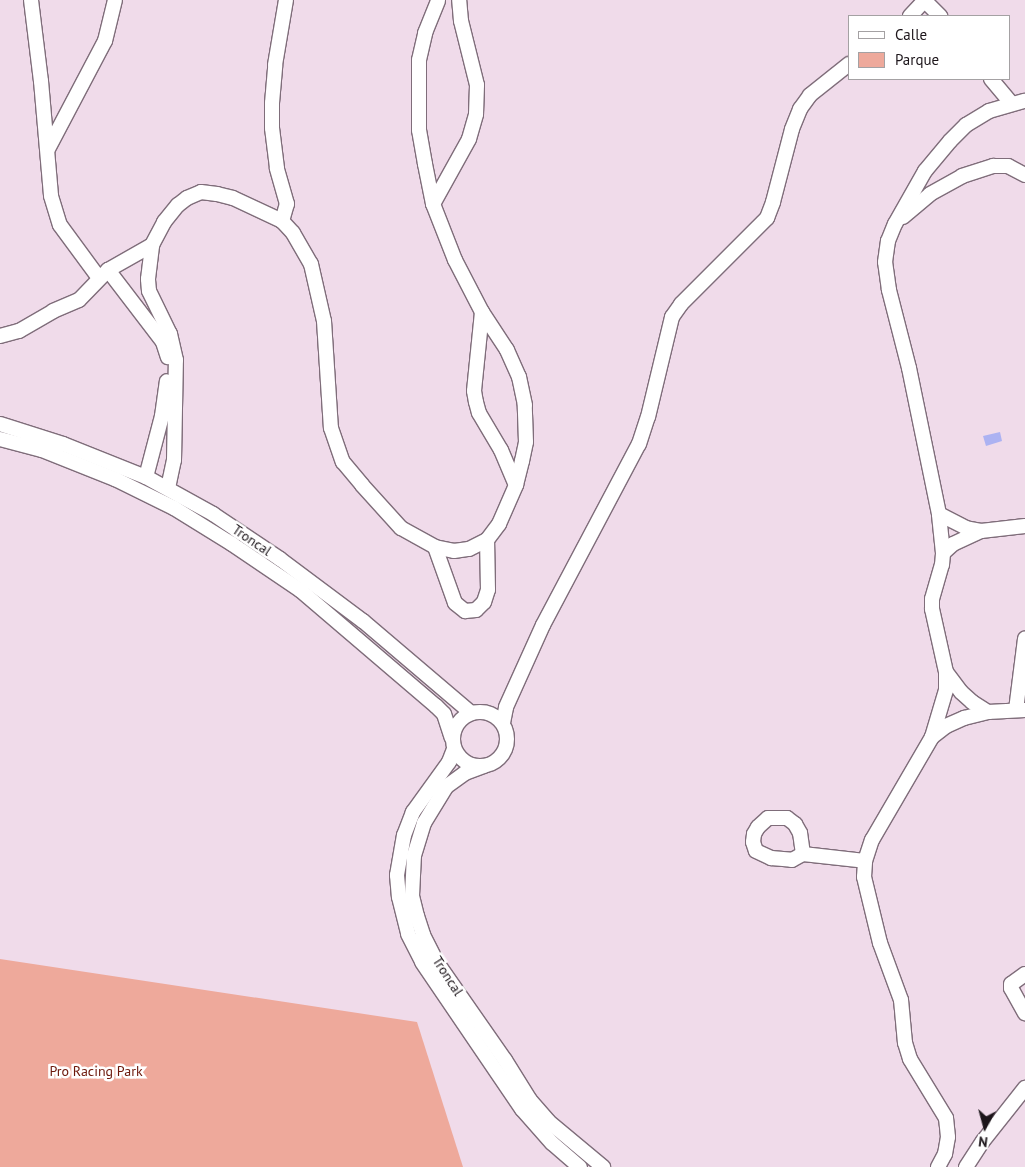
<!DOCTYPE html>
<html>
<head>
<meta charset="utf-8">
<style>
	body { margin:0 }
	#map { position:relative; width:1025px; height:1167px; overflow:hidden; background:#f0dbea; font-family:"PT Sans",sans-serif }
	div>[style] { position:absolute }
	.green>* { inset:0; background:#eea99b }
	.water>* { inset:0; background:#acb2f2 }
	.roads { filter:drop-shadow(1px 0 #7f6d7a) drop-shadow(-1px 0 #7f6d7a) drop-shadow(0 1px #7f6d7a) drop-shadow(0 -1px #7f6d7a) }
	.minor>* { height:14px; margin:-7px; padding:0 7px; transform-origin:7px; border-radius:7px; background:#fff }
	.minor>.ring { margin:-7px; padding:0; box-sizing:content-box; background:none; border:14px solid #fff; border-radius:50% }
	span { translate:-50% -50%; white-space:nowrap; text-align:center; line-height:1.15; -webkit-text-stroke:5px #fff; paint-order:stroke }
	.street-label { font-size:14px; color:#1c151a }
	.park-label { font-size:14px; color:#6c170a }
	.legend { position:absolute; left:848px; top:15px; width:162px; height:65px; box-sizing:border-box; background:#fff; border:1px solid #a4a1a3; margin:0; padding:6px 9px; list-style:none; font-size:15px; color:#1c151a }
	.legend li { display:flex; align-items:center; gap:10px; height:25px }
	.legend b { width:25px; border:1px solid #a4a1a3 }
	.north { position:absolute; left:960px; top:1102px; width:50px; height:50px; -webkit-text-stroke:4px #fff; paint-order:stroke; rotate:187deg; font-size:14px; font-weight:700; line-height:20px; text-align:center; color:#1c151a }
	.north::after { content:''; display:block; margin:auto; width:18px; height:22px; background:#1c151a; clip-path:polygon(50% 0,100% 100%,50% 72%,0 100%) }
</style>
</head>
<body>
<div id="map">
	<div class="green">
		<i style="clip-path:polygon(0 959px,417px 1022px,463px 1167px,0 1167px)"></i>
	</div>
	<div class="water">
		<i style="clip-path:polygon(1000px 432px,1002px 441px,986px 446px,983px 436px)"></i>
	</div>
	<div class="roads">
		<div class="minor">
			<i style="left:31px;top:0;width:82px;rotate:83deg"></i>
			<i style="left:41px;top:81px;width:115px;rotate:85deg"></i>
			<i style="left:51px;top:196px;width:30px;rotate:73deg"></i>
			<i style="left:60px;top:225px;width:66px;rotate:53.7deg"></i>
			<i style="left:924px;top:0;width:23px;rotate:45deg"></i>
			<i style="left:910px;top:16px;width:22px;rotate:-47deg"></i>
			<i style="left:991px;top:79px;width:31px;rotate:50deg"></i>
			<i style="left:48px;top:149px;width:122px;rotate:-62.2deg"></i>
			<i style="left:105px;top:41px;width:42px;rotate:-76.3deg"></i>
			<i style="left:433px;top:204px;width:74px;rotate:-61deg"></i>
			<i style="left:469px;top:139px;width:26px;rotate:-74deg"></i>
			<i style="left:476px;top:114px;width:29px;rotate:-88deg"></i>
			<i style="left:477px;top:85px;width:66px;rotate:-104deg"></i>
			<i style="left:461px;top:21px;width:21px;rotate:-95deg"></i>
			<i style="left:903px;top:217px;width:35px;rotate:-40deg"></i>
			<i style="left:930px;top:194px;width:37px;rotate:-29deg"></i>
			<i style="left:962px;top:176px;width:33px;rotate:-18deg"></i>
			<i style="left:993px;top:166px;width:15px"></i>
			<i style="left:1008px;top:166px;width:19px;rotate:28deg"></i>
			<i style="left:282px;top:221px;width:18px;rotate:-74deg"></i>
			<i style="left:287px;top:204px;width:37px;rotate:-106deg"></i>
			<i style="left:277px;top:168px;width:40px;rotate:-97.1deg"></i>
			<i style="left:272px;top:128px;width:25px;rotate:-90deg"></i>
			<i style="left:272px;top:103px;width:38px;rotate:-85deg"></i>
			<i style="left:275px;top:65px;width:66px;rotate:-80.4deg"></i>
			<i style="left:108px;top:270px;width:91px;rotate:52.6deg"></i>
			<i style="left:163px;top:342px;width:16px;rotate:72deg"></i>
			<i style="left:482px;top:312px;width:79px;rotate:95.8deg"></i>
			<i style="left:474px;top:391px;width:11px;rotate:80deg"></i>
			<i style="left:476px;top:402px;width:11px;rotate:75deg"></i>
			<i style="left:479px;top:413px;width:43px;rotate:59.3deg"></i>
			<i style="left:501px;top:450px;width:38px;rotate:67deg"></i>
			<i style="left:0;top:336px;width:20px;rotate:-15deg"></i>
			<i style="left:19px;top:331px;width:39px;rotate:-30deg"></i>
			<i style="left:53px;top:311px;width:28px;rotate:-23deg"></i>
			<i style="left:79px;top:300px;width:42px;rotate:-46deg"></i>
			<i style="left:108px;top:270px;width:51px;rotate:-29.6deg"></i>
			<i style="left:0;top:424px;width:66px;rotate:17.6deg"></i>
			<i style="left:63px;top:444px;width:89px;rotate:21.7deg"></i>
			<i style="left:146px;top:477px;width:77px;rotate:28.9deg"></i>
			<i style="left:213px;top:514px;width:81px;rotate:33.9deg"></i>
			<i style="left:280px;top:559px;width:104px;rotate:36.8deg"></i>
			<i style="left:363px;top:621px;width:142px;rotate:40.4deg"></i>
			<i style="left:0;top:439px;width:43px;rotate:14.7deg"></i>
			<i style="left:42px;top:450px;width:79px;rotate:21.7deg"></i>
			<i style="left:115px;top:479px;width:66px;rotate:26.2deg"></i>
			<i style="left:174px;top:508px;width:68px;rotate:31.8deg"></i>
			<i style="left:232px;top:544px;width:82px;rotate:34.1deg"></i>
			<i style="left:300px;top:590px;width:179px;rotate:40.5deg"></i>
			<i style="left:436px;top:706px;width:11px;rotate:45deg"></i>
			<i style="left:444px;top:714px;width:25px;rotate:72deg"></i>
			<i style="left:146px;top:477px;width:63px;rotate:-75.3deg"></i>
			<i style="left:162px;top:416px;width:35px;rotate:-82deg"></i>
			<i style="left:168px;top:488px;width:29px;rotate:-78deg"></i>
			<i style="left:174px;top:460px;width:100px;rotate:-88.9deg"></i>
			<i style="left:176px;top:360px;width:27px;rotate:-103deg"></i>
			<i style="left:170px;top:334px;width:48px;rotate:-116deg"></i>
			<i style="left:149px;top:291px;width:12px;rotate:-95deg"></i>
			<i style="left:148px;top:279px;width:34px;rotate:-83deg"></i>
			<i style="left:152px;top:245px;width:26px;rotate:-62deg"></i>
			<i style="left:164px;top:222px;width:22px;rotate:-51deg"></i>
			<i style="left:178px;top:205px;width:11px;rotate:-38deg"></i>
			<i style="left:187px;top:198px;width:15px;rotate:-23deg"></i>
			<i style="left:201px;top:192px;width:16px;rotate:7deg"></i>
			<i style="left:217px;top:194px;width:16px;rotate:14deg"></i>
			<i style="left:233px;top:198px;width:54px;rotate:25.1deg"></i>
			<i style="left:282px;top:221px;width:16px;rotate:47deg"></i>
			<i style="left:293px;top:233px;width:36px;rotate:60deg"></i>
			<i style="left:311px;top:264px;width:58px;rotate:77.2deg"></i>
			<i style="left:324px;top:321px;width:107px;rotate:86.3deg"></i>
			<i style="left:331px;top:428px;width:36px;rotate:71deg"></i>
			<i style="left:343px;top:462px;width:30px;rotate:50deg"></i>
			<i style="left:362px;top:485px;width:58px;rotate:47.8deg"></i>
			<i style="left:401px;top:528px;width:39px;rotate:29deg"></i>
			<i style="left:435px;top:547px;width:19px;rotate:12deg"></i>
			<i style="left:454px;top:551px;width:15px;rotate:-8deg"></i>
			<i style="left:469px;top:549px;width:20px;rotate:-27deg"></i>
			<i style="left:487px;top:540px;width:20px;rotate:-53deg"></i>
			<i style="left:499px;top:524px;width:43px;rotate:-66.4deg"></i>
			<i style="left:516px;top:485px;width:25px;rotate:-76deg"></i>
			<i style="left:522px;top:461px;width:19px;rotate:-78deg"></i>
			<i style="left:526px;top:442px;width:37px;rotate:-92deg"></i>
			<i style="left:525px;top:405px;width:29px;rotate:-102deg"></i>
			<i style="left:519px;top:377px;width:30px;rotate:-114deg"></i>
			<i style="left:507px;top:350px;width:45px;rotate:-123.3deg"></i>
			<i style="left:482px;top:312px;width:59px;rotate:-117.4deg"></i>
			<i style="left:455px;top:260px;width:60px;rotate:-111.4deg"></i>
			<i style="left:433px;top:204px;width:41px;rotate:-101.3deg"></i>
			<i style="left:425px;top:164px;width:35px;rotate:-100deg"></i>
			<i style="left:419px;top:130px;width:70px;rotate:-90deg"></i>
			<i style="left:419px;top:60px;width:28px;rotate:-77deg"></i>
			<i style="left:425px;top:33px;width:35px;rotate:-68deg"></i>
			<i style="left:939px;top:514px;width:30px;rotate:27deg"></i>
			<i style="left:966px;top:528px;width:15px;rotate:11deg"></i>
			<i style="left:435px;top:547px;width:59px;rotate:70.3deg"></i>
			<i style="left:455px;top:603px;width:13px;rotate:39deg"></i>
			<i style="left:465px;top:611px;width:11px;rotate:-5deg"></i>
			<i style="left:476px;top:610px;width:11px;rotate:-45deg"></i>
			<i style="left:484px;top:602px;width:13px;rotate:-72deg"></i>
			<i style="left:488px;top:590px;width:50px;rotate:-91.1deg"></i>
			<i style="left:943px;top:553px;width:13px;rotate:-42deg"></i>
			<i style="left:953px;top:544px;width:31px;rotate:-25deg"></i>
			<i style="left:981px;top:531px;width:44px;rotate:-6.5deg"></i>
			<i style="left:946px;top:672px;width:25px;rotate:53deg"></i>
			<i style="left:961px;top:692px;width:15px;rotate:42deg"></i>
			<i style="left:972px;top:702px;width:19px;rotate:32deg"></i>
			<i style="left:1016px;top:710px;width:72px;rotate:-82.8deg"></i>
			<i class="ring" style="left:453px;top:712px;width:40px;height:40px"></i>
			<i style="left:503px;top:723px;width:16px;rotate:-79deg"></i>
			<i style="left:506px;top:707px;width:90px;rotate:-65.7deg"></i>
			<i style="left:543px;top:625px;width:205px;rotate:-62.1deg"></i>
			<i style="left:639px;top:444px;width:28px;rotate:-72deg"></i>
			<i style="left:648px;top:417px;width:103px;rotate:-76.5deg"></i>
			<i style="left:672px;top:317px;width:16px;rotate:-55deg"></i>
			<i style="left:681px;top:304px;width:122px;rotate:-45deg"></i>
			<i style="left:767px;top:218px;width:17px;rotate:-69deg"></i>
			<i style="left:773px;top:202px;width:75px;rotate:-75.4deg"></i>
			<i style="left:792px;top:129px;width:22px;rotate:-68deg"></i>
			<i style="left:800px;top:109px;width:17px;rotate:-54deg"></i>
			<i style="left:810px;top:95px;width:50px;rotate:-38.5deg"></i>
			<i style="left:932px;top:737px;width:18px;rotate:-38deg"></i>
			<i style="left:946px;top:726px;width:20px;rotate:-24deg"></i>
			<i style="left:964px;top:718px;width:25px;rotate:-14deg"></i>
			<i style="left:988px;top:712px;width:37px;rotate:-3deg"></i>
			<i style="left:454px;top:749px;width:14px;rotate:111deg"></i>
			<i style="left:449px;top:762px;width:62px;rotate:125.8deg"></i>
			<i style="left:413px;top:812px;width:25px;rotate:111deg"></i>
			<i style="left:404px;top:835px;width:41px;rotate:99.9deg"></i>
			<i style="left:397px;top:875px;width:22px;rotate:85deg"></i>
			<i style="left:399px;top:897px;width:38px;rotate:76deg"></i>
			<i style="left:408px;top:934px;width:31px;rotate:63deg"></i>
			<i style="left:422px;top:962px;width:178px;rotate:55.8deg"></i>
			<i style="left:522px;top:1109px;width:45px;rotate:48.6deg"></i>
			<i style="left:552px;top:1143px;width:37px;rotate:41deg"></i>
			<i style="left:484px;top:766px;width:20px;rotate:160deg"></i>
			<i style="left:465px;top:773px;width:24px;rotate:144deg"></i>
			<i style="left:446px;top:787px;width:42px;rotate:121.4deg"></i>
			<i style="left:424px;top:823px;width:34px;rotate:107deg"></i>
			<i style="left:414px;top:855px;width:41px;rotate:92.8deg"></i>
			<i style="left:412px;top:896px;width:21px;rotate:76deg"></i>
			<i style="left:417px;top:916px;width:20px;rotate:72deg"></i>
			<i style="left:423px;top:935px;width:33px;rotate:63deg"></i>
			<i style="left:438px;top:964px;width:117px;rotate:55.1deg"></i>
			<i style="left:505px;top:1060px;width:47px;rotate:58deg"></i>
			<i style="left:530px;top:1100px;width:28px;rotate:49deg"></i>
			<i style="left:548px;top:1121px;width:72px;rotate:39.9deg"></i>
			<i style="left:803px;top:854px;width:21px;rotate:-98deg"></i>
			<i style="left:800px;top:833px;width:10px;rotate:-119deg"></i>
			<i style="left:795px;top:824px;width:10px;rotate:-143deg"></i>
			<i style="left:787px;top:818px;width:19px;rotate:180deg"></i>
			<i style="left:768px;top:818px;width:13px;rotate:138deg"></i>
			<i style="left:758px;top:827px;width:8px;rotate:120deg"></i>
			<i style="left:754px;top:834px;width:8px;rotate:97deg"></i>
			<i style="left:753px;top:842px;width:9px;rotate:72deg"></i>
			<i style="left:756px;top:851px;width:17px;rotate:25deg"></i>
			<i style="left:771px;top:858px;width:21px;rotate:5deg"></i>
			<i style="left:792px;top:860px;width:13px;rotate:-29deg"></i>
			<i style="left:803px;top:854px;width:62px;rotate:6.4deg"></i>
			<i style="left:1025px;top:974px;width:17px;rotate:144deg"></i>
			<i style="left:1011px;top:984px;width:4px;rotate:90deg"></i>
			<i style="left:1011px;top:988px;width:29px;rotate:61deg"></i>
			<i style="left:938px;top:1167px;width:15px;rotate:-62deg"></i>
			<i style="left:945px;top:1154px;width:17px;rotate:-80deg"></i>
			<i style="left:948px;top:1137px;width:19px;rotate:-96deg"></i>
			<i style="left:946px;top:1118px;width:69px;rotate:-121.4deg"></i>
			<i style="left:910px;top:1059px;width:17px;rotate:-107deg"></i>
			<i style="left:905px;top:1043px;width:43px;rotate:-95.3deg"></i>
			<i style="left:901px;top:1000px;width:61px;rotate:-110.2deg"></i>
			<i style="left:880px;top:943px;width:68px;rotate:-103.6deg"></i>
			<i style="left:864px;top:877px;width:16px;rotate:-86deg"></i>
			<i style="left:865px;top:861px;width:22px;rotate:-72deg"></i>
			<i style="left:872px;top:840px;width:119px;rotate:-59.8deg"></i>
			<i style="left:932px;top:737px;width:49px;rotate:-73.4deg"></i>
			<i style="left:946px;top:690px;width:18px;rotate:-90deg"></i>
			<i style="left:946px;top:672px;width:65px;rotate:-102.5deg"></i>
			<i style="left:932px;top:609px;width:10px;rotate:-90deg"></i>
			<i style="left:932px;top:599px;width:35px;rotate:-74deg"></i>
			<i style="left:942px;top:565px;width:12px;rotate:-85deg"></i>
			<i style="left:943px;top:553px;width:39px;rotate:-96deg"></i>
			<i style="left:939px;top:514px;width:149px;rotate:-101.6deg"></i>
			<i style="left:909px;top:368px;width:81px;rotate:-104.4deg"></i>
			<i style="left:889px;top:290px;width:28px;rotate:-98deg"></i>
			<i style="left:885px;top:262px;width:21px;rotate:-82deg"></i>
			<i style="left:888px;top:241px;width:18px;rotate:-68deg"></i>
			<i style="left:895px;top:224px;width:61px;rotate:-60.5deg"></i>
			<i style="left:925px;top:171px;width:39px;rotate:-50deg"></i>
			<i style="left:950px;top:141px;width:23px;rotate:-45deg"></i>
			<i style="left:966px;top:125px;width:27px;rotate:-31deg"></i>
			<i style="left:989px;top:111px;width:37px;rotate:-16deg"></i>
			<i style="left:966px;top:1167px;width:31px;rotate:-57deg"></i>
			<i style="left:983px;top:1141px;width:68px;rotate:-51.6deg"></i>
		</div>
	</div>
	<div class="street-label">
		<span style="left:252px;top:540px;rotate:34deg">Troncal</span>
		<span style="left:448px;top:976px;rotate:57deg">Troncal</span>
	</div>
	<div class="park-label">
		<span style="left:96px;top:1071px">Pro Racing Park</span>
	</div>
	<ul class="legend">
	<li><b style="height:6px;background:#fff"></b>Calle</li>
	<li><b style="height:14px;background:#eea99b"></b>Parque</li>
	</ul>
	<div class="north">N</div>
</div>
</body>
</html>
